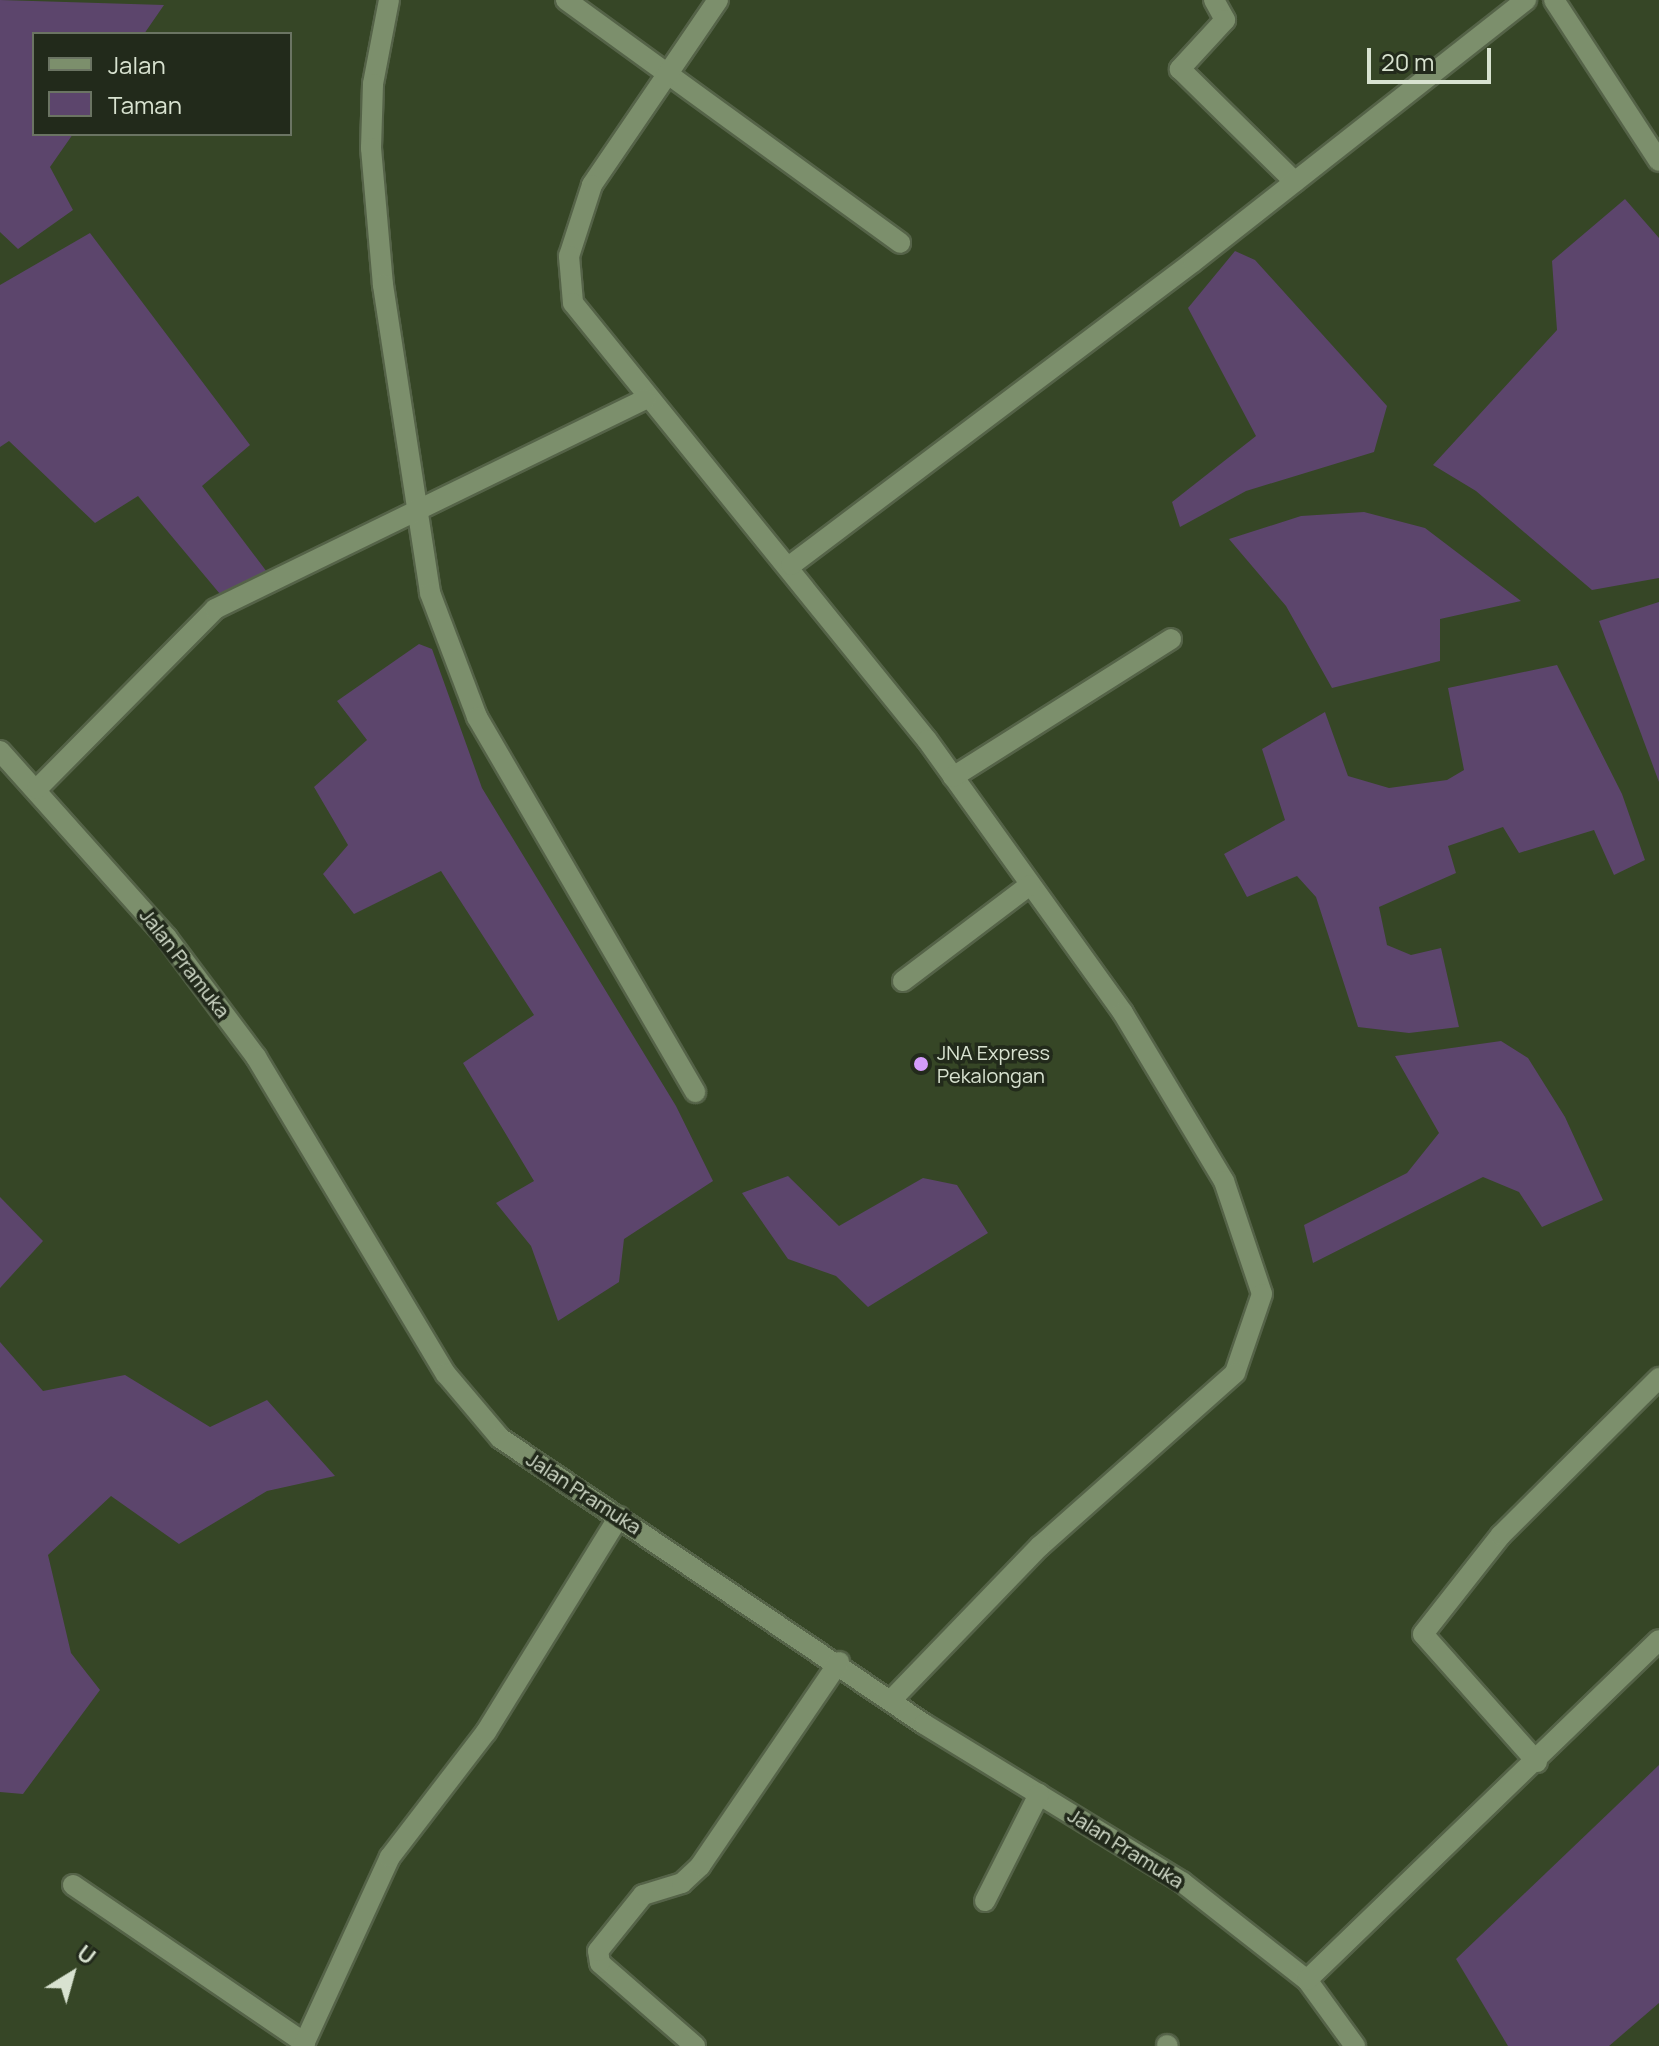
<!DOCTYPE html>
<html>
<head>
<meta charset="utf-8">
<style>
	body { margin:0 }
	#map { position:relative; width:1659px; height:2046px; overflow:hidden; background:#364626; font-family:Manrope,sans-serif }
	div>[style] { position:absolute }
	.green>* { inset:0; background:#5c456c }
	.roads { filter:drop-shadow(2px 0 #556348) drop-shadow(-2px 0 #556348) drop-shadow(0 2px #556348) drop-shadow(0 -2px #556348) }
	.minor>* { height:20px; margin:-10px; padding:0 10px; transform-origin:10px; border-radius:10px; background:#7c8f6c }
	.dots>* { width:22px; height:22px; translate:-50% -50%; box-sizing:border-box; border:4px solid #222a1b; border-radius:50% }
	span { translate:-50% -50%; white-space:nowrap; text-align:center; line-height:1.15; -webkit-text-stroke:7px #222a1b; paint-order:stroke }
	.street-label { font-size:20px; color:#d8e2d0 }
	.poi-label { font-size:20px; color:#d8e2d0 }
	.left { translate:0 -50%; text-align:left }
	.legend { position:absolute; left:32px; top:32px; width:260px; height:104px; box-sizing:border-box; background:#222a1b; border:2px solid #6b7463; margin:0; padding:10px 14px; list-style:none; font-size:24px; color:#d8e2d0 }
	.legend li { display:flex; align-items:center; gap:16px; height:40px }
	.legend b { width:40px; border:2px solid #6b7463 }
	.north { position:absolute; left:32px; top:1934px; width:80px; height:80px; -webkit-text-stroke:6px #222a1b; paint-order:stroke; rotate:37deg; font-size:22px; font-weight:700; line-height:32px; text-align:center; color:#d8e2d0 }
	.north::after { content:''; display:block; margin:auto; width:28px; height:36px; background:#d8e2d0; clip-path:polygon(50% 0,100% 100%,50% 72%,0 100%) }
	.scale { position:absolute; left:1367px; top:48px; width:124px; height:36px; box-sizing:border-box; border:4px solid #d8e2d0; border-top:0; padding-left:10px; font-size:24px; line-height:28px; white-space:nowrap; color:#d8e2d0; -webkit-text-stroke:6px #222a1b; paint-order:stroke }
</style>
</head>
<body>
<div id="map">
	<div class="green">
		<i style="clip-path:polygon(0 0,164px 5px,144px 34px,34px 34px,34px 134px,73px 134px,50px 167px,73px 210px,18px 249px,0 232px)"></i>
		<i style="clip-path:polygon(1625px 199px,1659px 238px,1659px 578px,1592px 590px,1476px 491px,1433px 465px,1557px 330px,1552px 261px)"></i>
		<i style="clip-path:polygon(90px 233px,250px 445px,202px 486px,267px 572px,220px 594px,138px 496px,95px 523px,9px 441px,0 447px,0 285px)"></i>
		<i style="clip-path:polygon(1235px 251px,1255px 260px,1387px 406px,1374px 452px,1246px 491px,1180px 527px,1172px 502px,1256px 436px,1188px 308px)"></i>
		<i style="clip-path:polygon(1364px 512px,1425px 528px,1521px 601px,1440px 619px,1440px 661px,1332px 688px,1286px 606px,1229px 539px,1301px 516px)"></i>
		<i style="clip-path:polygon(1659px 602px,1659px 782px,1599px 621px)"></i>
		<i style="clip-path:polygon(419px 644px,432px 649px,482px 788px,676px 1106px,713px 1181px,624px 1239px,619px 1282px,558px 1321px,531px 1246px,496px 1203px,534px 1181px,463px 1063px,534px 1015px,441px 871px,354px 914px,323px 874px,348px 845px,314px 787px,367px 740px,337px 701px)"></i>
		<i style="clip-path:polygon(1557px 665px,1622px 794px,1645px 860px,1614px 875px,1594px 830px,1519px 853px,1503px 827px,1448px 846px,1456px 873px,1379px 907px,1387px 945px,1411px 955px,1441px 948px,1459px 1027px,1409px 1033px,1358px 1027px,1316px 897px,1297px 876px,1247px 897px,1224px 854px,1285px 820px,1262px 749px,1325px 712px,1348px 776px,1389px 788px,1447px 780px,1464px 770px,1448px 688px)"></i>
		<i style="clip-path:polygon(1501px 1041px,1528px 1058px,1565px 1117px,1603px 1200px,1542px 1227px,1519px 1192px,1483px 1177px,1313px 1263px,1304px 1225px,1407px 1173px,1439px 1133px,1395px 1056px)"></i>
		<i style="clip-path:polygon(788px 1176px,839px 1226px,923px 1178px,957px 1185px,988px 1233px,868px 1307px,836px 1276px,788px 1259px,742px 1193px)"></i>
		<i style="clip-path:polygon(0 1197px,43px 1241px,0 1288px)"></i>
		<i style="clip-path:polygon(0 1342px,43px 1391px,125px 1375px,210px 1427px,267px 1400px,335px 1476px,267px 1491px,179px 1544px,111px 1496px,48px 1555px,71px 1653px,100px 1690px,23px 1794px,0 1792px)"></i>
		<i style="clip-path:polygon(1659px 1765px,1659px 2003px,1609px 2046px,1508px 2046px,1456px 1959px)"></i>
	</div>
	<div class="roads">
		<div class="minor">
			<i style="left:389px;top:0;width:86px;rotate:100.8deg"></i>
			<i style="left:373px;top:84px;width:64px;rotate:91.8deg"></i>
			<i style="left:371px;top:148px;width:138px;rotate:85deg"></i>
			<i style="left:383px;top:285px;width:312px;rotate:81.3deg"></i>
			<i style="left:430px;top:593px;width:133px;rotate:69.2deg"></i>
			<i style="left:477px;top:717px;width:434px;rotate:59.8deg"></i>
			<i style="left:566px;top:0;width:413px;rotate:36deg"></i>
			<i style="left:718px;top:0;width:224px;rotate:124.3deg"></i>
			<i style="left:592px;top:185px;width:75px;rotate:107.9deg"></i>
			<i style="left:569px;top:256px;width:47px;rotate:85.1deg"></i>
			<i style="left:573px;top:303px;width:562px;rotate:50.99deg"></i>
			<i style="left:927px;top:740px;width:336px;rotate:54.3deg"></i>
			<i style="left:1123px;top:1013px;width:196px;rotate:59deg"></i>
			<i style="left:1224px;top:1181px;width:119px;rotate:71.4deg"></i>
			<i style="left:1262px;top:1294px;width:83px;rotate:108.9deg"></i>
			<i style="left:1235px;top:1373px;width:261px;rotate:138.4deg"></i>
			<i style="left:1040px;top:1546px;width:211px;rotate:134deg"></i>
			<i style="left:1214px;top:0;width:23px;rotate:61deg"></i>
			<i style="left:1225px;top:20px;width:67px;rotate:132.6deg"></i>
			<i style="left:1180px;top:69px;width:161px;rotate:44.5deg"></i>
			<i style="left:1554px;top:0;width:192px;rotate:56.9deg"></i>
			<i style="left:791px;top:565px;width:503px;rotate:-37.01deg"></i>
			<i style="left:1193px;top:262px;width:424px;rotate:-38.2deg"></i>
			<i style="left:0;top:751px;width:251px;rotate:48.2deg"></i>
			<i style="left:167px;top:938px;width:149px;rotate:53.2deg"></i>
			<i style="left:256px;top:1057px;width:370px;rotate:59.1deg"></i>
			<i style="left:446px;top:1374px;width:84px;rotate:49.8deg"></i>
			<i style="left:500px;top:1438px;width:511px;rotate:34deg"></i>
			<i style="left:924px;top:1724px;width:303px;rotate:31.5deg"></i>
			<i style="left:1182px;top:1882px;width:159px;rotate:38.1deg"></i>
			<i style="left:1307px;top:1980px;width:82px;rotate:54deg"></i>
			<i style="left:953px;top:777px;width:258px;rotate:-32.3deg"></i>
			<i style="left:37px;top:789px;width:253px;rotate:-45.3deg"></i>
			<i style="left:215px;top:609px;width:479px;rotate:-26deg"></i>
			<i style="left:903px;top:981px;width:159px;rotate:-37.1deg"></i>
			<i style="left:1537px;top:1762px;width:171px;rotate:-131.7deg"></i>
			<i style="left:1423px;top:1634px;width:126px;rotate:-51.8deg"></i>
			<i style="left:1501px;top:1535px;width:223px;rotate:-44.8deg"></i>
			<i style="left:73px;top:1885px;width:281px;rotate:34.3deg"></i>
			<i style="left:985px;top:1901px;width:120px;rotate:-63.2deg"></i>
			<i style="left:1307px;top:1980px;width:489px;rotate:-44deg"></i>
			<i style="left:1167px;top:2045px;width:1px;rotate:45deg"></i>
			<i style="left:303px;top:2046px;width:208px;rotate:-65.3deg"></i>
			<i style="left:390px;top:1857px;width:158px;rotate:-52.5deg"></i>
			<i style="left:486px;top:1732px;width:253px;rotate:-58.3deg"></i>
			<i style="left:695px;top:2046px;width:126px;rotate:-138.9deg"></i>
			<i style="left:600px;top:1963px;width:12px;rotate:-99deg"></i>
			<i style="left:598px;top:1951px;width:72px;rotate:-51.2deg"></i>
			<i style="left:643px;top:1895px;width:41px;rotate:-17.1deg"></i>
			<i style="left:682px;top:1883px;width:25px;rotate:-43deg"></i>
			<i style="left:700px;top:1866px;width:247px;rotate:-55.7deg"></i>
		</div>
	</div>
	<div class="dots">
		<i style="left:921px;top:1064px;background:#d49cfb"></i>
	</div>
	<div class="street-label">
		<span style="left:185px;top:963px;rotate:52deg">Jalan Pramuka</span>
		<span style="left:584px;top:1493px;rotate:33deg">Jalan Pramuka</span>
		<span style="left:1126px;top:1848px;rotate:32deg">Jalan Pramuka</span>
	</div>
	<div class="poi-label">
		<span class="left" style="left:937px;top:1064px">JNA Express<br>Pekalongan</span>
	</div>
	<ul class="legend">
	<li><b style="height:10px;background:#7c8f6c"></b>Jalan</li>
	<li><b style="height:22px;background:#5c456c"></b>Taman</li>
	</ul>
	<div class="north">U</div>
	<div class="scale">20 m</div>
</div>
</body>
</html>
